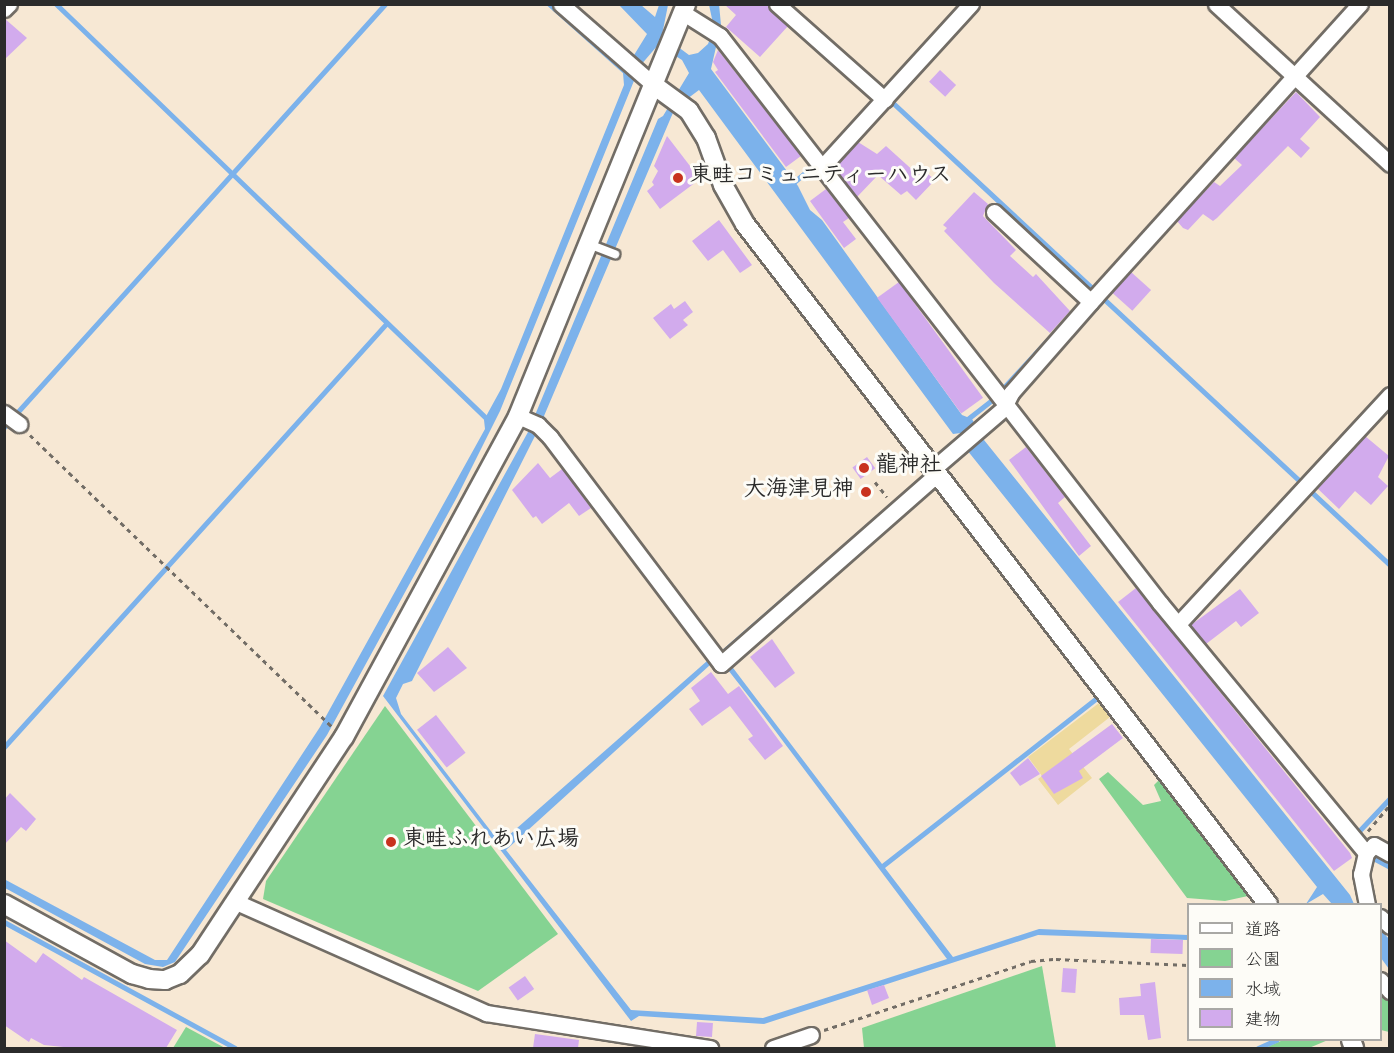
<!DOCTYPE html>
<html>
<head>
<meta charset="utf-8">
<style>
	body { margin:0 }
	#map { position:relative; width:1394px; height:1053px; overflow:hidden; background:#f7e8d4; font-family:"Gochi Hand","Klee One",sans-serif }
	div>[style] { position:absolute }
	.green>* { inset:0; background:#85d392 }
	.sand>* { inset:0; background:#eeda9e }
	.water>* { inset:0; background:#7cb2eb }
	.stream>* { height:5px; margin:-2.5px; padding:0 2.5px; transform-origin:2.5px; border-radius:2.5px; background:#7cb2eb }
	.building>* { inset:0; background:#d2abed; transform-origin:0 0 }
	.path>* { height:3px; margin-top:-1.5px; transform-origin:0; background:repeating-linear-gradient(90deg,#726d66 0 4.5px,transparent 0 9px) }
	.roads { filter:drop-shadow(2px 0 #726d66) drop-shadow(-2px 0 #726d66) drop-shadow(0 2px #726d66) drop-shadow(0 -2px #726d66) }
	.service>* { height:8px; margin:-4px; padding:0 4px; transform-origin:4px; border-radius:4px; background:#fff }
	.minor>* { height:15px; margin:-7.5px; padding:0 7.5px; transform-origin:7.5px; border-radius:7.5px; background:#fff }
	.tertiary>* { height:18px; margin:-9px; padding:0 9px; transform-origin:9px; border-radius:9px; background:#fff }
	.dots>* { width:16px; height:16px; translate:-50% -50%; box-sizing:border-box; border:3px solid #fdfcf7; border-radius:50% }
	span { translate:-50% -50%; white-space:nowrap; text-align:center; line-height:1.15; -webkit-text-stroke:6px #fdfcf7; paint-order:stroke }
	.poi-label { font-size:22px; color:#2b2b2b; font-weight:700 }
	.left { translate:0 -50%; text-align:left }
	.right { translate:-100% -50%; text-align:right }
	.frame { position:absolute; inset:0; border:6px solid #2b2b2b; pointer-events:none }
	.legend { position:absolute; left:1187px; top:903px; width:195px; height:138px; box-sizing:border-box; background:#fdfcf7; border:2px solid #a9a8a5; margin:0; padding:8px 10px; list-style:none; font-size:18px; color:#2b2b2b }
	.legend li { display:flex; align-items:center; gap:12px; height:30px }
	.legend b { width:30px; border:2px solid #a9a8a5 }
</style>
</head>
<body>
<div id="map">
	<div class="green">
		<i style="clip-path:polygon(385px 706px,558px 934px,478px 991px,263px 899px,266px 881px)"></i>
		<i style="clip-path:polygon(1108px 772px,1143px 805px,1161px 801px,1154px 785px,1160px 779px,1248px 896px,1225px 901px,1187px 898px,1099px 779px)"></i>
		<i style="clip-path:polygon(1042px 966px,1056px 1048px,864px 1048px,862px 1028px)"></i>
		<i style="clip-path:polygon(1380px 989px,1389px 1000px,1389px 1032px,1381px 1030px)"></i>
		<i style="clip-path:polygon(186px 1027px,225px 1048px,173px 1048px)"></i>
		<i style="clip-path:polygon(1283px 1040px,1328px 1040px,1309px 1048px,1265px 1048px)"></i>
	</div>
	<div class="sand">
		<i style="clip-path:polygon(1099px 703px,1110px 717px,1069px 749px,1092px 778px,1058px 805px,1038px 779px,1042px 776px,1028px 757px)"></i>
	</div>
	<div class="water">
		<i style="clip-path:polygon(evenodd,719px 4px,721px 25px,711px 69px,798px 186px,810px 210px,822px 220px,962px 415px,972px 419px,984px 440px,1350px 895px,1354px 904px,1332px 904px,1323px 894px,1306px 904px,1317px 887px,967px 450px,969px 443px,961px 433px,953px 434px,699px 90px,675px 108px,544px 416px,721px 651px,918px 479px,922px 483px,724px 656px,882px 864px,1095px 697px,1098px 701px,885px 868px,953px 957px,1039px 929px,1188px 935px,1188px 940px,1038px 935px,764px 1024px,639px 1016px,631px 1021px,383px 696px,528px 432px,658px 119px,663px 116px,689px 73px,682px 60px,658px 45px,640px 66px,500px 411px,457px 497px,327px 735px,175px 962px,163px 967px,145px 964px,5px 888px,4px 879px,155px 960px,167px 960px,320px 727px,485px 429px,484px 420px,501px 389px,624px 85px,623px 73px,647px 34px,619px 5px,641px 5px,655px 17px,659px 5px,668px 5px,662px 35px,689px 55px,698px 53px,708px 44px,714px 28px,709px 5px,719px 4px,542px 422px,714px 660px,707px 661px,500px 843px,401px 714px,396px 698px,403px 684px,412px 681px,542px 422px,719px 4px,721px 661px,761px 712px,947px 959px,763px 1018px,631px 1010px,506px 850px,710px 665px,721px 661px)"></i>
		<i style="clip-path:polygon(1381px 930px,1389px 939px,1389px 969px,1381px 958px)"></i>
	</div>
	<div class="stream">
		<i style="left:56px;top:4px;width:601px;rotate:43.92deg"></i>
		<i style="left:549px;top:4px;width:107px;rotate:41.6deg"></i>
		<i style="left:893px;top:103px;width:679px;rotate:42.91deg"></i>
		<i style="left:788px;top:187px;width:35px;rotate:-40deg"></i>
		<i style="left:965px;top:421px;width:37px;rotate:-38deg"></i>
		<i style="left:994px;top:398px;width:83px;rotate:-47.4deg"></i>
		<i style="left:4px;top:427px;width:569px;rotate:-47.99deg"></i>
		<i style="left:4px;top:747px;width:570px;rotate:-47.92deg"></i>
		<i style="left:1359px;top:831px;width:45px;rotate:-46.8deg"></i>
		<i style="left:1375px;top:859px;width:17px;rotate:28deg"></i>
		<i style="left:4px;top:922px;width:263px;rotate:28.6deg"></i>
		<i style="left:1258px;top:1048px;width:20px;rotate:-24deg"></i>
	</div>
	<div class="building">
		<i style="clip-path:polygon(724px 4px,768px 4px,788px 26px,760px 57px,726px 27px,736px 15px)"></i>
		<i style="clip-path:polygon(4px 18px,27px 38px,4px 60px)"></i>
		<i style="clip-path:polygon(718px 50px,801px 156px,786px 167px,715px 72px,718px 70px,713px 62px)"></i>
		<i style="left:940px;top:70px;width:22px;height:16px;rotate:43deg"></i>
		<i style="clip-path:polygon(1296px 92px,1320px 117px,1300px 139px,1310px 148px,1301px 158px,1288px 146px,1217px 218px,1213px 221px,1203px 214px,1188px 230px,1183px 228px,1177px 221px,1214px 182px,1220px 186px,1242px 165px,1234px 158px)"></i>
		<i style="clip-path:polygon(667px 136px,700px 179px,660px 209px,647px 191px,654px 185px,652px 182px,658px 171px,654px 166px)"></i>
		<i style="clip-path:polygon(858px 142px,877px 154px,886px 146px,917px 174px,922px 169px,935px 180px,916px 200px,907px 191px,901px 195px,878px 175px,857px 197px,835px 168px)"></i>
		<i style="clip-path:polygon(826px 189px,849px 218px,843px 222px,856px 239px,844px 248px,810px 201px)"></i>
		<i style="clip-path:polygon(974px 192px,988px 204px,983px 216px,1016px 250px,1010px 256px,1033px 277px,1036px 274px,1070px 311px,1050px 333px,994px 283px,944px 231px,947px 228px,943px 225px)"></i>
		<i style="clip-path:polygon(719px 220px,752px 265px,740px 273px,723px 250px,708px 261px,692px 241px)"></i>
		<i style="left:1131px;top:272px;width:27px;height:28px;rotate:42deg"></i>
		<i style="left:899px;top:282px;width:143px;height:27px;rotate:54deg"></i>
		<i style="clip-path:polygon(685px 301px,693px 312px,683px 320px,688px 325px,670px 339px,653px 318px,671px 304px,674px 309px)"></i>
		<i style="clip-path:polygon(1365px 436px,1389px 456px,1378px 477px,1388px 486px,1371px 505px,1355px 491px,1339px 509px,1317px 488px)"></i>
		<i style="clip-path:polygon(1026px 447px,1065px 497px,1058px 503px,1091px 546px,1079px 556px,1009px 460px)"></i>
		<i style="left:867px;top:457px;width:14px;height:18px;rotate:54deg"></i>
		<i style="clip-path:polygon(538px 463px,550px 478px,562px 469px,591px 508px,579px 516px,569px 503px,542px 524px,536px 516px,533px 518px,512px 490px)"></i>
		<i style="clip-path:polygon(1136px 588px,1350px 853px,1352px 858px,1334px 871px,1118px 602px)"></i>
		<i style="clip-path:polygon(1240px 589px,1259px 613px,1241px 627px,1236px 621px,1206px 644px,1191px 625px)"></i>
		<i style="clip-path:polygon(772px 639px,795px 673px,775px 688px,750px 657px)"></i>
		<i style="clip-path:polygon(448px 647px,467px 668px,434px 692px,417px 673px)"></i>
		<i style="clip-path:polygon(711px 672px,728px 694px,739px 686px,783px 746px,765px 760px,748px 739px,753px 736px,730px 706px,702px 726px,689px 709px,700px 701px,691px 688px)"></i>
		<i style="left:436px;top:715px;width:48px;height:24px;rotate:52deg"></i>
		<i style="clip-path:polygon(1112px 724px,1123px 738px,1079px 771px,1083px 778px,1054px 794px,1041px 776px)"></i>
		<i style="clip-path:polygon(1028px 758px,1040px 774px,1020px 786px,1010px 773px)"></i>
		<i style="clip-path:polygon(10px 793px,36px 819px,26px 831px,21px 827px,4px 845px,4px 800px)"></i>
		<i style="left:1151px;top:939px;width:32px;height:14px;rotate:2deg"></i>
		<i style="clip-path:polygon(4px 940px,36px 963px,43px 953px,82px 980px,84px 977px,177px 1030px,166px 1048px,73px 1048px,44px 1045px,31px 1038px,29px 1042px,4px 1025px)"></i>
		<i style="left:1063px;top:968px;width:14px;height:24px;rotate:4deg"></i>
		<i style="left:525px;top:976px;width:16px;height:20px;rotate:55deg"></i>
		<i style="clip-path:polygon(1155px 982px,1161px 1038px,1148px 1040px,1144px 1015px,1120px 1015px,1119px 998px,1141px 996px,1140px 984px)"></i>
		<i style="clip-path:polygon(884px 985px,889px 998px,872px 1005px,867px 990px)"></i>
		<i style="left:697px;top:1022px;width:16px;height:14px;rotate:4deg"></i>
		<i style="clip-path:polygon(535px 1034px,579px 1040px,578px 1048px,533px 1048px)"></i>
	</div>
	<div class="path">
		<i style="left:30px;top:435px;width:419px;rotate:44deg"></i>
		<i style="left:875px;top:482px;width:19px;rotate:51deg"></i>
		<i style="left:1368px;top:831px;width:34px;rotate:-50deg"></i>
		<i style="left:824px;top:1030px;width:218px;rotate:-18.4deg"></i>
		<i style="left:1031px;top:961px;width:25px;rotate:-5deg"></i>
		<i style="left:1056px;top:959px;width:132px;rotate:2.6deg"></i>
	</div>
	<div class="roads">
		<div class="service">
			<i style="left:591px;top:245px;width:26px;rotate:21deg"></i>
		</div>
		<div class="minor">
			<i style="left:561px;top:4px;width:125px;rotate:41.1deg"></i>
			<i style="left:777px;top:4px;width:144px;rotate:41.6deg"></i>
			<i style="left:1216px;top:4px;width:236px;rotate:42.6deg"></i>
			<i style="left:4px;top:9px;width:7px;rotate:-45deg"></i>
			<i style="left:685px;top:14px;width:41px;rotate:32.2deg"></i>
			<i style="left:720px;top:36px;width:718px;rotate:52.19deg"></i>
			<i style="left:1160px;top:603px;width:324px;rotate:50.5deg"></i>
			<i style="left:1366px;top:853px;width:22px;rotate:103deg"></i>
			<i style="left:1361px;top:874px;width:31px;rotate:79deg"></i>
			<i style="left:822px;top:167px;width:221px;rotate:-47.6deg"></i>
			<i style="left:994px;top:212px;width:132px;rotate:42.9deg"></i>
			<i style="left:4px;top:413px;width:19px;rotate:36deg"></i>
			<i style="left:518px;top:416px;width:22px;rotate:24deg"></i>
			<i style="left:538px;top:425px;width:17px;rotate:45deg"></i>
			<i style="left:550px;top:437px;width:284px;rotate:53deg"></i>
			<i style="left:721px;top:664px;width:288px;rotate:-41.3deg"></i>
			<i style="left:933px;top:469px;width:92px;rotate:-40.6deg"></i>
			<i style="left:1003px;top:409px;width:18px;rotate:-63deg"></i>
			<i style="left:1011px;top:393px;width:128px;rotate:-48.8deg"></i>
			<i style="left:1095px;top:297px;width:395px;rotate:-47.9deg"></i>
			<i style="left:1178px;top:624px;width:312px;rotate:-47.2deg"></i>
			<i style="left:1366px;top:853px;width:11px;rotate:-45deg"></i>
			<i style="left:1374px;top:845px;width:18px;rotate:29deg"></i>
			<i style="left:236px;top:902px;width:274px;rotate:23.9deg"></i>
			<i style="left:486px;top:1013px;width:227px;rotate:8.9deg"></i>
			<i style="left:1380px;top:917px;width:13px;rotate:42deg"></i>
			<i style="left:1380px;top:980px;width:15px;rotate:48deg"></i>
			<i style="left:773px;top:1048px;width:40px;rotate:-18.9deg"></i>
		</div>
		<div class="tertiary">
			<i style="left:655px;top:86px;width:42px;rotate:36.3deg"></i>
			<i style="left:689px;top:111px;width:32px;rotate:58deg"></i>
			<i style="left:706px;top:138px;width:50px;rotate:70.1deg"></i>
			<i style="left:723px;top:185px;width:45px;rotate:60.6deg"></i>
			<i style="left:745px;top:224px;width:858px;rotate:52.44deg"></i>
			<i style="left:4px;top:904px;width:146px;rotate:28.7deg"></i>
			<i style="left:132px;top:974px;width:18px;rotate:16deg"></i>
			<i style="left:149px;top:979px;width:16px;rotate:4deg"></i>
			<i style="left:165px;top:980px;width:16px;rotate:-22deg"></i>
			<i style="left:180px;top:974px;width:28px;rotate:-44deg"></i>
			<i style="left:200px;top:955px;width:261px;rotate:-56.6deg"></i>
			<i style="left:344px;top:737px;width:365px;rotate:-61.5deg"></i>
			<i style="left:518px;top:416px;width:445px;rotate:-67.8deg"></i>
			<i style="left:1351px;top:1040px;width:9px;rotate:69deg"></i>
		</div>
	</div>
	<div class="dots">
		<i style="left:678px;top:178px;background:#c8321e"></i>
		<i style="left:864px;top:468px;background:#c8321e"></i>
		<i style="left:866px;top:492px;background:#c8321e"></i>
		<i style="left:391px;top:842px;background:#c8321e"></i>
	</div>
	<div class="poi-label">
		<span class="left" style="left:690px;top:178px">東畦コミュニティーハウス</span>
		<span class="left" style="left:876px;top:468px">龍神社</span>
		<span class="right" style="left:854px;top:492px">大海津見神</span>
		<span class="left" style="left:403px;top:842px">東畦ふれあい広場</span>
	</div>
	<div class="frame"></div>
	<ul class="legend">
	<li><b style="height:8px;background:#fff"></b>道路</li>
	<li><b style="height:16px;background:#85d392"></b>公園</li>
	<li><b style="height:16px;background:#7cb2eb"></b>水域</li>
	<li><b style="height:16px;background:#d2abed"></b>建物</li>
	</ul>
</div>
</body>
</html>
